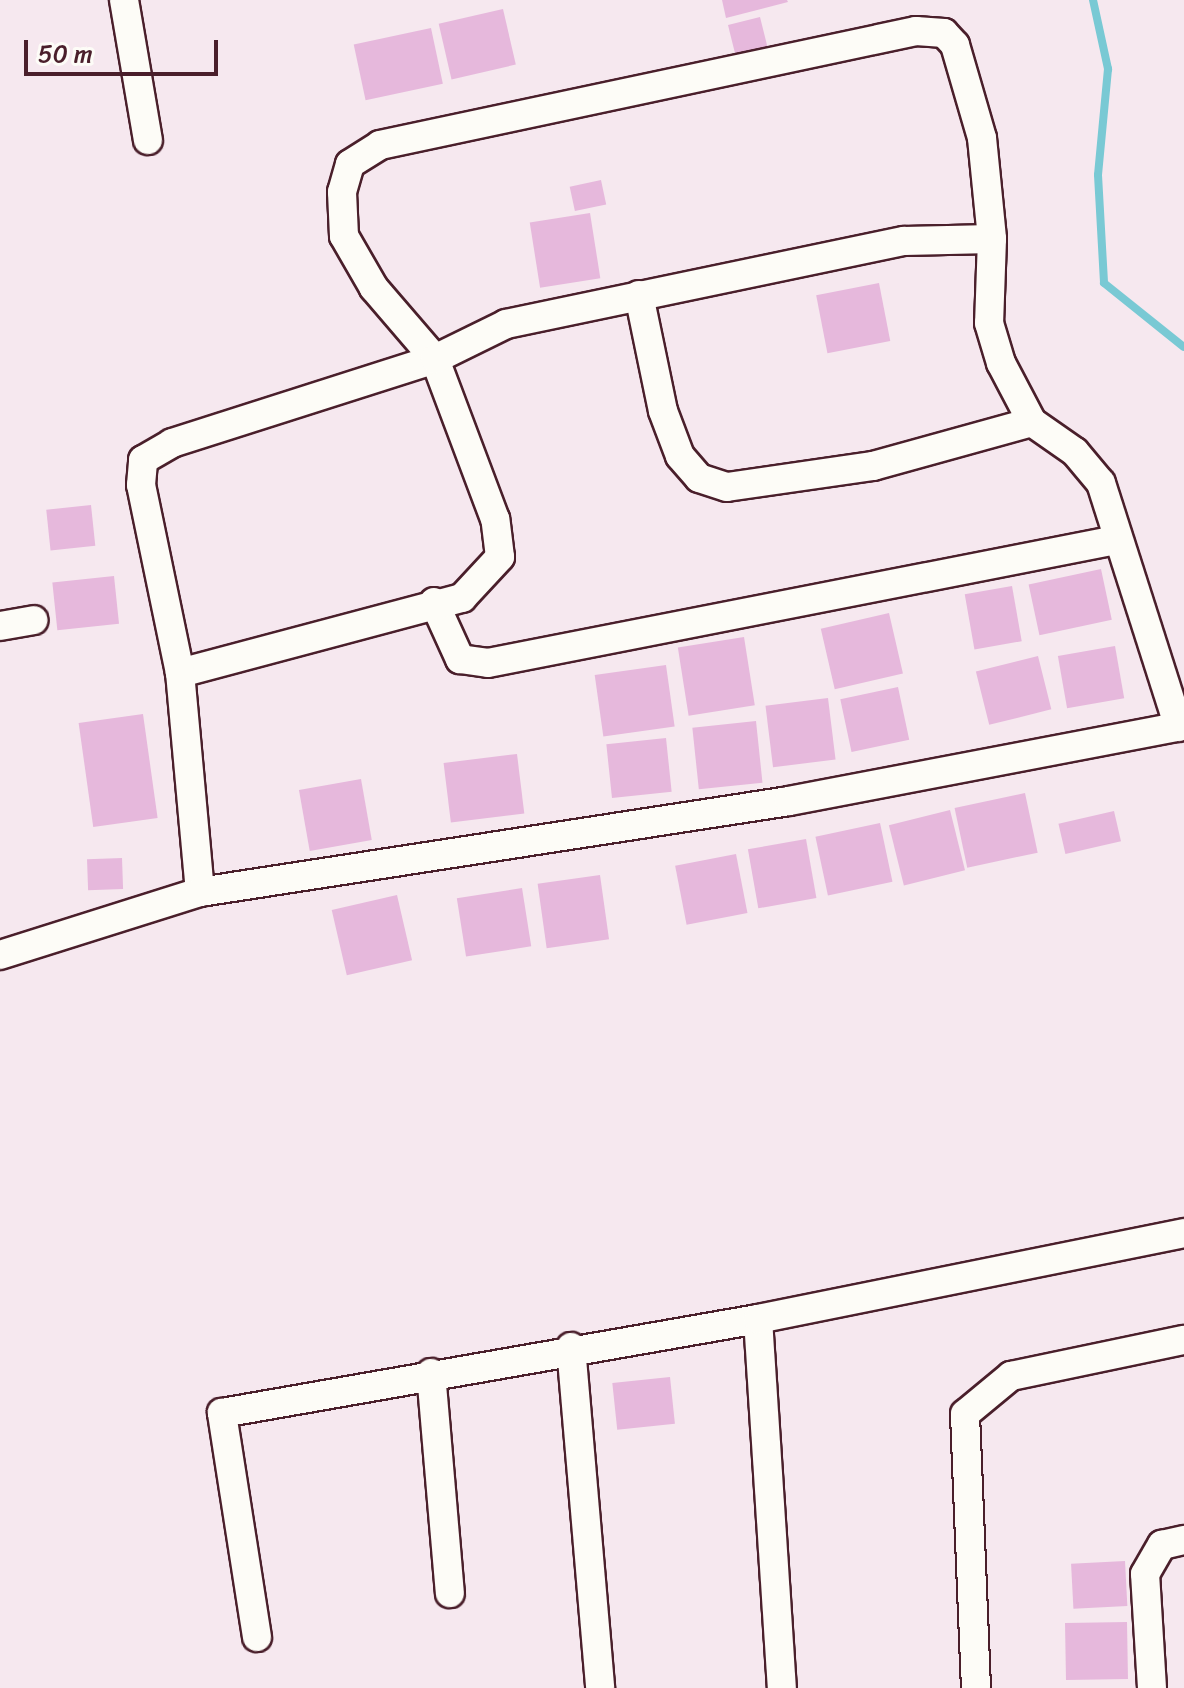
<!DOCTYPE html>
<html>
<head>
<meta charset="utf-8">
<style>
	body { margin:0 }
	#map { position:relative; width:1184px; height:1688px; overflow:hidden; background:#f6e8ef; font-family:Sriracha,sans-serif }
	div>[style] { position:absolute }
	.stream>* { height:8px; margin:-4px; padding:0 4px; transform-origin:4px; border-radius:4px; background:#79c9d4 }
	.building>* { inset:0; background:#e6b8dc; transform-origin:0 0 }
	.roads { filter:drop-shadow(2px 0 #4a1f2b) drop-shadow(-2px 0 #4a1f2b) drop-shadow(0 2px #4a1f2b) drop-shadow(0 -2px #4a1f2b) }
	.minor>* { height:28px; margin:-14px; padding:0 14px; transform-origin:14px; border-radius:14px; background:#fdfcf7 }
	span { translate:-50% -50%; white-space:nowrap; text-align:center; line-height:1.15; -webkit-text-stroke:8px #fdfcf7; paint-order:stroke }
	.scale { position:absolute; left:24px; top:40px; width:194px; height:36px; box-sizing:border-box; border:4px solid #4a1f2b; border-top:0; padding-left:10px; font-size:24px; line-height:28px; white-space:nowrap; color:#4a1f2b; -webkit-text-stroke:6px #fdfcf7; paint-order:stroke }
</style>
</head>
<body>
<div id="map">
	<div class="stream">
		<i style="left:1093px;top:0;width:71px;rotate:77.7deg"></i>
		<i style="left:1108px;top:69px;width:106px;rotate:95.4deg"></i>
		<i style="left:1098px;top:175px;width:108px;rotate:86.8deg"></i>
		<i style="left:1104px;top:283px;width:102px;rotate:38.7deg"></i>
	</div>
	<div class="building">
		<i style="clip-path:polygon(722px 0,787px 0,788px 2px,726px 18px)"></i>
		<i style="left:503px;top:9px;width:57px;height:66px;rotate:77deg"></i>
		<i style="left:760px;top:17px;width:36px;height:33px;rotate:76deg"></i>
		<i style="left:431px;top:28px;width:57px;height:79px;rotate:78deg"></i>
		<i style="left:601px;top:180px;width:25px;height:32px;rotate:78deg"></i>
		<i style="left:590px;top:213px;width:66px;height:61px;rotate:81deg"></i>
		<i style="left:879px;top:283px;width:59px;height:64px;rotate:79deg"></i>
		<i style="left:91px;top:505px;width:41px;height:45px;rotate:84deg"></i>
		<i style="left:1101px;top:569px;width:52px;height:74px;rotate:78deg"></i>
		<i style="left:114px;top:576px;width:48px;height:62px;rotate:84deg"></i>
		<i style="left:1012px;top:586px;width:56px;height:48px;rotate:80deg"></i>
		<i style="left:889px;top:613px;width:62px;height:70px;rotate:77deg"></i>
		<i style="left:744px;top:637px;width:69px;height:67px;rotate:81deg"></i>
		<i style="left:1115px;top:646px;width:53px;height:58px;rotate:80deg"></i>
		<i style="left:1038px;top:656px;width:55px;height:64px;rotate:76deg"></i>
		<i style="left:666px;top:665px;width:62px;height:72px;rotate:82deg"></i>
		<i style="left:898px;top:687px;width:54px;height:59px;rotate:78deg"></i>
		<i style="left:828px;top:698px;width:62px;height:63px;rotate:83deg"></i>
		<i style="left:143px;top:714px;width:105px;height:65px;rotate:82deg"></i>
		<i style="left:756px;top:721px;width:62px;height:64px;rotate:84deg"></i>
		<i style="left:666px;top:738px;width:54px;height:60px;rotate:84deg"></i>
		<i style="left:517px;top:754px;width:60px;height:74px;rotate:83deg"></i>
		<i style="left:361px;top:779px;width:62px;height:63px;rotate:80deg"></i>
		<i style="left:1025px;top:793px;width:61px;height:72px;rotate:78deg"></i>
		<i style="left:950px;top:810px;width:62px;height:63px;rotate:76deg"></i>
		<i style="left:1114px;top:811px;width:31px;height:57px;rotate:77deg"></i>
		<i style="left:880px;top:823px;width:60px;height:66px;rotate:78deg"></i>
		<i style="left:806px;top:839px;width:60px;height:59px;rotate:80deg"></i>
		<i style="left:736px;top:854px;width:60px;height:62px;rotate:79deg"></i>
		<i style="left:122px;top:858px;width:31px;height:35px;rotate:88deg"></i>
		<i style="left:600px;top:875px;width:65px;height:63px;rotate:82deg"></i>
		<i style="left:522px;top:888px;width:59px;height:66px;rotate:81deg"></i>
		<i style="left:397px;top:895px;width:67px;height:67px;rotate:77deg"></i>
		<i style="left:670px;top:1377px;width:47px;height:58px;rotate:84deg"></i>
		<i style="left:1125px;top:1561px;width:45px;height:54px;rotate:87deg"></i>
		<i style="left:1127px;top:1622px;width:57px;height:62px;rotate:89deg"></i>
	</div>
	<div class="roads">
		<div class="minor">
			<i style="left:124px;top:0;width:142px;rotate:80.3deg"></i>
			<i style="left:639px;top:295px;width:118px;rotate:78.3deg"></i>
			<i style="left:663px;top:411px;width:48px;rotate:69.3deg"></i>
			<i style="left:680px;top:456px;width:29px;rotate:49deg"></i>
			<i style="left:699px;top:478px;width:29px;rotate:18deg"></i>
			<i style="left:727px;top:487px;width:148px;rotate:-8.2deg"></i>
			<i style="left:873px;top:466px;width:165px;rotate:-15.5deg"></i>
			<i style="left:434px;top:602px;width:63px;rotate:65.5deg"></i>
			<i style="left:460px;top:659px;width:28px;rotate:8deg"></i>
			<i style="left:488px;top:663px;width:640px;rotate:-11.08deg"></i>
			<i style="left:0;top:626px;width:34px;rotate:-10deg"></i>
			<i style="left:180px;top:673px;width:292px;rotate:-14.9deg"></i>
			<i style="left:462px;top:598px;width:56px;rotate:-47.2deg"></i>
			<i style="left:500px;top:557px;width:38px;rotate:-97deg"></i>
			<i style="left:495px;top:519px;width:171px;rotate:-110.6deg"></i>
			<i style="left:435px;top:359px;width:94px;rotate:-130.7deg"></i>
			<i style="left:374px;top:288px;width:60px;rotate:-120deg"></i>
			<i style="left:344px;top:236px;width:44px;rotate:-92.6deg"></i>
			<i style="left:342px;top:192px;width:29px;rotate:-74deg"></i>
			<i style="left:350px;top:164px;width:36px;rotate:-32deg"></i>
			<i style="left:380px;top:145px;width:548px;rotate:-12.01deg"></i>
			<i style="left:916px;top:31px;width:28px;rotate:4deg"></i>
			<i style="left:944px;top:33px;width:16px;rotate:47deg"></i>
			<i style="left:955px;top:45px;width:97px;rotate:73.8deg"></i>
			<i style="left:982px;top:138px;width:101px;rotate:84.3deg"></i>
			<i style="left:992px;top:239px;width:84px;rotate:92deg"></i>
			<i style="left:989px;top:323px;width:42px;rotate:73.3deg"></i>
			<i style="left:1001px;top:363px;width:67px;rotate:62.3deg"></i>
			<i style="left:1032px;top:422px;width:52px;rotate:34.9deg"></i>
			<i style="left:1075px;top:452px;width:40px;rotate:50deg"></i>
			<i style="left:1101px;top:483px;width:256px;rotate:72.3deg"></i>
			<i style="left:200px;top:892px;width:220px;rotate:-95.2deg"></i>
			<i style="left:180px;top:673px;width:192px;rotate:-101.7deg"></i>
			<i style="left:141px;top:485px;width:25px;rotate:-85deg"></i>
			<i style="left:143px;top:460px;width:34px;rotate:-30deg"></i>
			<i style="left:172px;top:443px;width:276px;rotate:-17.7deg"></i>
			<i style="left:435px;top:359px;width:79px;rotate:-26.2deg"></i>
			<i style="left:506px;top:324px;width:407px;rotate:-11.8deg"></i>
			<i style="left:904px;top:241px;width:88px;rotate:-1.3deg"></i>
			<i style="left:0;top:955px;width:210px;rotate:-17.5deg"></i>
			<i style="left:200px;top:892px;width:596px;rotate:-8.78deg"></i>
			<i style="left:789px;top:801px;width:402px;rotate:-10.8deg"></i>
			<i style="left:758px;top:1319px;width:370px;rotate:86.3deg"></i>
			<i style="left:571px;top:1347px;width:342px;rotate:85.1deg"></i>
			<i style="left:431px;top:1373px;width:221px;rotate:85.1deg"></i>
			<i style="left:257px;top:1637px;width:227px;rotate:-98.9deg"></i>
			<i style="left:222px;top:1413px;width:544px;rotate:-9.95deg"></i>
			<i style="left:758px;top:1319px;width:435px;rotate:-11.4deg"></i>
			<i style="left:976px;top:1688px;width:274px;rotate:-92.3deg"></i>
			<i style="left:965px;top:1414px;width:60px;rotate:-39.6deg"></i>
			<i style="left:1011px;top:1376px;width:177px;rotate:-11.8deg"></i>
			<i style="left:1152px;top:1688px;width:114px;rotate:-93.5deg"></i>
			<i style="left:1145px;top:1574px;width:34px;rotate:-60deg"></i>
			<i style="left:1162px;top:1545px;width:23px;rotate:-13deg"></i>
		</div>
	</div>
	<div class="scale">50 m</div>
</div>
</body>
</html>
